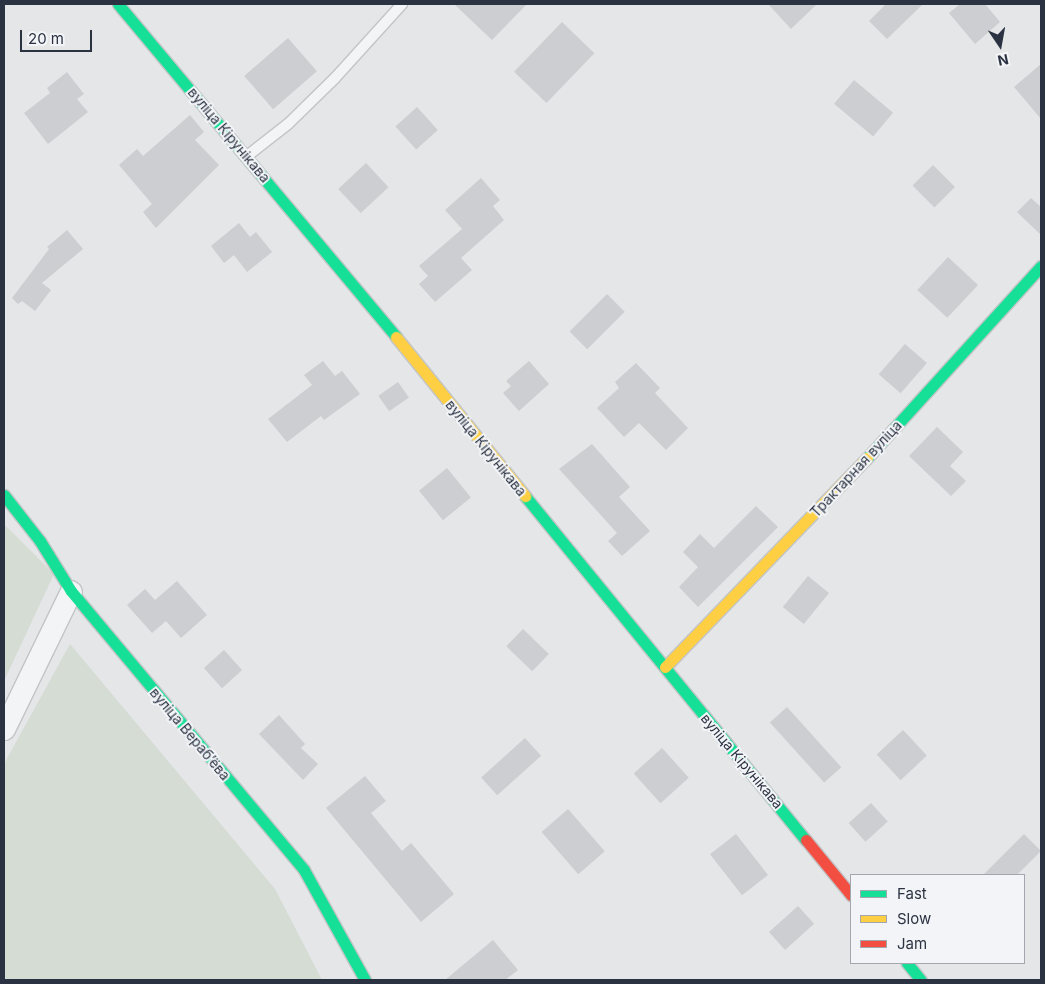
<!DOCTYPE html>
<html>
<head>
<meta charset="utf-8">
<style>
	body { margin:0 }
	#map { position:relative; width:1045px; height:984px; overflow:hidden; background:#e4e6e8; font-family:Inter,sans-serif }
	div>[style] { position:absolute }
	.green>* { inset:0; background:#d4dcd4 }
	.building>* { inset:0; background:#ccced1; transform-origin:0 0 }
	.roads { filter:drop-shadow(1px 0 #c2c4c6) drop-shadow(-1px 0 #c2c4c6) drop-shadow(0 1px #c2c4c6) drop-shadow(0 -1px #c2c4c6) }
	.lane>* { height:10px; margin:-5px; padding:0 5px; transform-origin:5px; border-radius:5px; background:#f3f4f5 }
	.street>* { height:21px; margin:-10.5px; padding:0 10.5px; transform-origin:10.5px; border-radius:10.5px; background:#f3f4f5 }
	.fast>* { height:11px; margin:-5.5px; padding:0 5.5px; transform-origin:5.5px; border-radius:5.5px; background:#16e098 }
	.slow>* { height:11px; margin:-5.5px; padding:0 5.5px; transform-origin:5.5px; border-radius:5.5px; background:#ffcf43 }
	.jam>* { height:11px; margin:-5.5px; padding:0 5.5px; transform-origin:5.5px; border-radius:5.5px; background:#f24e42 }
	span { translate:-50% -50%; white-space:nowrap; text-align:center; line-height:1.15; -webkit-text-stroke:4px #f2f4f7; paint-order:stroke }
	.street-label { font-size:14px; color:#2b3342 }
	.frame { position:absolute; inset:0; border:5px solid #2b3342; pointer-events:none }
	.legend { position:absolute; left:850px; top:874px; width:175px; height:90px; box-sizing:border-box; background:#f2f4f7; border:1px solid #a2a7af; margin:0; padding:6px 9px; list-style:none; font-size:15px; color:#2b3342 }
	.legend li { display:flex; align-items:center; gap:10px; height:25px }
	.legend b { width:25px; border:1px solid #a2a7af }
	.north { position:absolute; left:975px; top:20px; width:50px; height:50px; -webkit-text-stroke:4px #f2f4f7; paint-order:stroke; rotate:168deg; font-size:14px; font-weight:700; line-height:20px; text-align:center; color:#2b3342 }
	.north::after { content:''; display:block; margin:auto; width:18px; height:22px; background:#2b3342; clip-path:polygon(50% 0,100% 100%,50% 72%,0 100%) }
	.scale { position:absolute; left:20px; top:30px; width:72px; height:22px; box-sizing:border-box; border:2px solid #2b3342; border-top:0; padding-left:6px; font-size:15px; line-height:18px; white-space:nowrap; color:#2b3342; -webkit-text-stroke:4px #f2f4f7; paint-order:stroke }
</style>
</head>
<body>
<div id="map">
	<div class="green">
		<i style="clip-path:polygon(4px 524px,54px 574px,4px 681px)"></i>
		<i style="clip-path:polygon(70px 644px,275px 889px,322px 980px,4px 980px,4px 764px)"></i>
	</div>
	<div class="building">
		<i style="clip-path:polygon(454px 4px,527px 4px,492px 40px)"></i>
		<i style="clip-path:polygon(768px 4px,817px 4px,791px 29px)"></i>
		<i style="clip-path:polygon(886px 4px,923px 4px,887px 39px,869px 21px)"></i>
		<i style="clip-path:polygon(960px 4px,985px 4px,1000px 22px,975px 44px,949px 13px)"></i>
		<i style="left:562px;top:22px;width:45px;height:69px;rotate:44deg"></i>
		<i style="left:288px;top:38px;width:44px;height:58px;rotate:49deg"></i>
		<i style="clip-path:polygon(1041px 64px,1041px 119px,1014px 87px)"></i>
		<i style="clip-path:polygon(67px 72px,84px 94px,77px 99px,88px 112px,48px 144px,24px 113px,50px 93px,47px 88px)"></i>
		<i style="left:854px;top:80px;width:51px;height:31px;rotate:40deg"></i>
		<i style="left:417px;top:107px;width:31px;height:29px;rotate:48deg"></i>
		<i style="clip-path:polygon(190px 115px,204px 132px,195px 140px,219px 165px,156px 228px,143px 212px,152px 204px,119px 165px,137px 149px,143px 156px)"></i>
		<i style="left:366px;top:163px;width:33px;height:38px;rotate:47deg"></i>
		<i style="left:933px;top:165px;width:31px;height:29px;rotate:45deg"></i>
		<i style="clip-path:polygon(481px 178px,500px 200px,493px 206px,504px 220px,461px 258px,472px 270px,435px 302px,419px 284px,428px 276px,419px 266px,462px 229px,445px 210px)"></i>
		<i style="clip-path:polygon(1031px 198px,1041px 207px,1041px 235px,1017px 212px)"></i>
		<i style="clip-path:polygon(239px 223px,250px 237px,256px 232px,272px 252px,247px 272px,234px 255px,224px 263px,211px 246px)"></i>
		<i style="clip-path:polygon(67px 230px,83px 249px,42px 283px,51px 290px,35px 311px,22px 301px,18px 304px,12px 298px,49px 249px,47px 247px)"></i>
		<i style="left:948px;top:257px;width:41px;height:45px;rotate:43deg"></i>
		<i style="left:607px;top:294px;width:25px;height:53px;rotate:45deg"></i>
		<i style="left:905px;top:344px;width:29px;height:40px;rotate:41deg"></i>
		<i style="clip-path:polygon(323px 361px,335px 376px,342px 371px,360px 394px,324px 420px,321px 416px,287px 442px,268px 419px,312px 385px,304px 375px)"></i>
		<i style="clip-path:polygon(529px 361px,549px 384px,519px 411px,503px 393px,511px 386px,506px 381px)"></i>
		<i style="clip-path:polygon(636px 363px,660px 388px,655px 393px,688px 428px,666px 450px,639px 423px,624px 437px,597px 408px,619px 388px,615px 382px)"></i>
		<i style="left:398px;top:382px;width:19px;height:24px;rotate:55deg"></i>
		<i style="clip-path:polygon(937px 427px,963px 452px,950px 466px,966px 481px,951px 496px,909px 456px)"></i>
		<i style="clip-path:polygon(592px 444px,630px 487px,619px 497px,650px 531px,622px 556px,608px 541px,617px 533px,559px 469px)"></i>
		<i style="left:447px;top:468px;width:38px;height:36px;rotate:51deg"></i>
		<i style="clip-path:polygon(756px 506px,778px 527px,698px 607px,679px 587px,698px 567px,683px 552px,700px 534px,714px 548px)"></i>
		<i style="left:808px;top:576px;width:27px;height:40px;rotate:39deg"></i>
		<i style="clip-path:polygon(177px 581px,207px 615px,181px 638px,166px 621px,152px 633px,127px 605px,145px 589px,155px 600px)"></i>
		<i style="left:523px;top:629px;width:36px;height:24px;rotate:44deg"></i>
		<i style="left:224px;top:650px;width:27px;height:27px;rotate:48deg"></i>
		<i style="left:787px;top:707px;width:81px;height:23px;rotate:48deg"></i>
		<i style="clip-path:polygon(279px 715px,305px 744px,301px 748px,318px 764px,303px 780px,259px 734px)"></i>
		<i style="left:903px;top:730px;width:35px;height:36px;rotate:47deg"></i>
		<i style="left:525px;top:738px;width:24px;height:59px;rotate:48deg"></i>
		<i style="left:662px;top:748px;width:40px;height:38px;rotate:48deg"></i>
		<i style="clip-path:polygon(365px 776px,386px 801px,371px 813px,402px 851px,411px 843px,454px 894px,421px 922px,326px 808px)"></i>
		<i style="left:871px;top:803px;width:25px;height:30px;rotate:48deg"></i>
		<i style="left:568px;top:809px;width:56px;height:35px;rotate:49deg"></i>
		<i style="left:736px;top:834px;width:52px;height:33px;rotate:52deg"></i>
		<i style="clip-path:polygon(1024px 834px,1041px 851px,1017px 875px,983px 875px)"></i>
		<i style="left:798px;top:906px;width:24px;height:39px;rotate:48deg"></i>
		<i style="clip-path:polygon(493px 940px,518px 970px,505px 980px,445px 980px)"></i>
	</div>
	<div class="roads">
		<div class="lane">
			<i style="left:247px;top:156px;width:52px;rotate:-38deg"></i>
			<i style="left:288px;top:124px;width:66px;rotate:-44.4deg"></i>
			<i style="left:335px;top:78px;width:100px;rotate:-47.8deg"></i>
		</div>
		<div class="street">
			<i style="left:4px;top:729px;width:153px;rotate:-64.1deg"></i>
		</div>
		<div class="fast">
			<i style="left:118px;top:4px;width:434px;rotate:50.1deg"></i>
			<i style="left:867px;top:458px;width:259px;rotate:-47.8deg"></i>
			<i style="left:4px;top:495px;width:58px;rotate:52deg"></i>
			<i style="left:40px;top:541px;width:59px;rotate:58.2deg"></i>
			<i style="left:71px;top:591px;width:363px;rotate:50.1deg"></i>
			<i style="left:304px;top:870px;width:126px;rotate:61deg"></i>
			<i style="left:525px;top:496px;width:444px;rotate:50.8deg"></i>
			<i style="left:907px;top:963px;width:22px;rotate:51deg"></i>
		</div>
		<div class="slow">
			<i style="left:396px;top:337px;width:205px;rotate:50.9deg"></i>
			<i style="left:665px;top:667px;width:291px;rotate:-46deg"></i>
		</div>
		<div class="jam">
			<i style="left:806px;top:840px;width:71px;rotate:50.7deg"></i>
		</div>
	</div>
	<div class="street-label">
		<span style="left:229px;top:135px;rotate:50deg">вуліца Кірунікава</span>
		<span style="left:486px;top:448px;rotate:51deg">вуліца Кірунікава</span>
		<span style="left:856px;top:469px;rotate:-47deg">Трактарная вуліца</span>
		<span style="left:190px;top:734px;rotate:50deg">вуліца Верабʼёва</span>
		<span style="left:742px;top:761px;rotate:50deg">вуліца Кірунікава</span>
	</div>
	<div class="frame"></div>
	<ul class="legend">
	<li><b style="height:6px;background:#16e098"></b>Fast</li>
	<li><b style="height:6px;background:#ffcf43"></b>Slow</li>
	<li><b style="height:6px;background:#f24e42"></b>Jam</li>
	</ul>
	<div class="north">N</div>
	<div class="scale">20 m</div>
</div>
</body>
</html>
